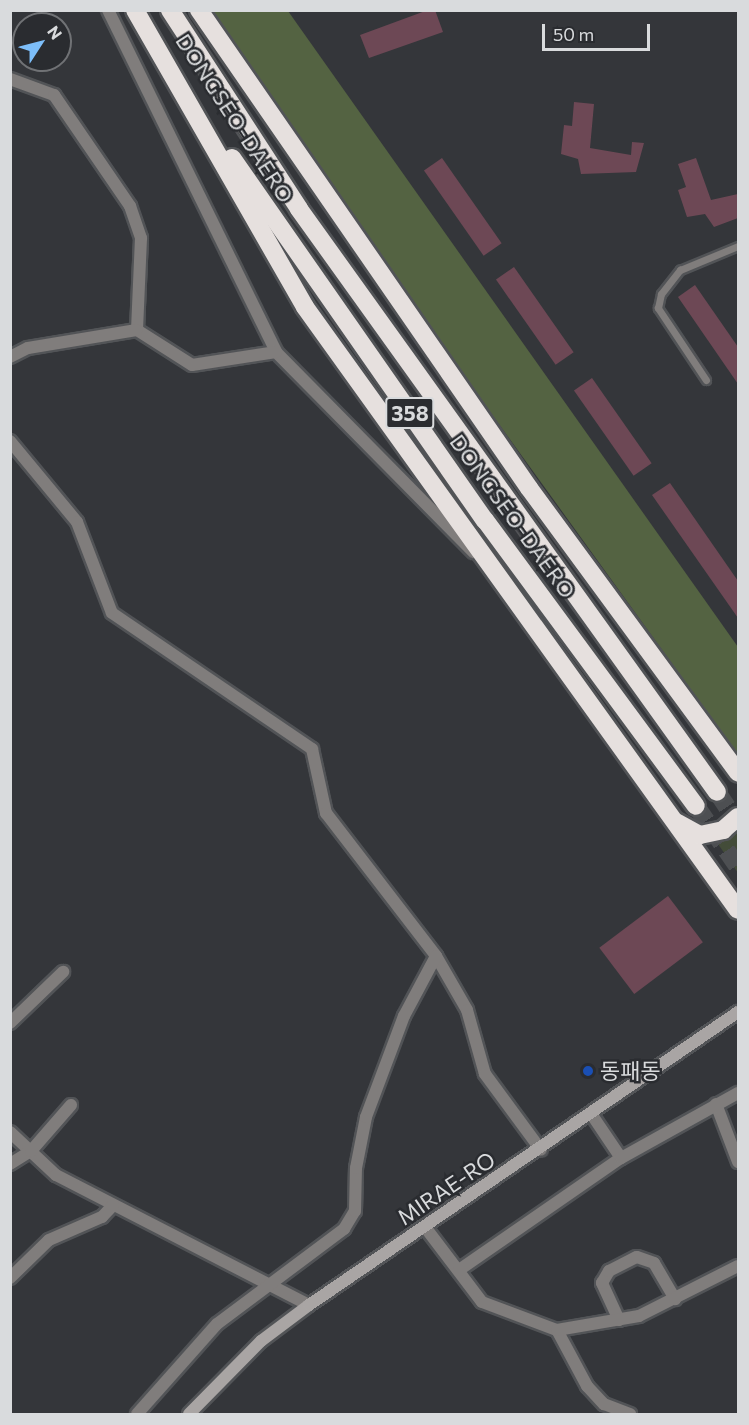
<!DOCTYPE html>
<html>
<head>
<meta charset="utf-8">
<style>
	body { margin:0 }
	#map { position:relative; width:749px; height:1425px; overflow:hidden; background:#34363a; font-family:Commissioner,"Noto Sans KR",sans-serif }
	div>[style] { position:absolute }
	.green>* { inset:0; background:#434c39 }
	.forest>* { inset:0; background:#546342 }
	.building>* { inset:0; background:#6d4855; transform-origin:0 0 }
	.highway-tunnel>* { height:18px; margin-top:-9px; transform-origin:0; background:repeating-linear-gradient(90deg,#4d4f52 0 18px,transparent 0 27px) }
	.roads { filter:drop-shadow(2px 0 #525457) drop-shadow(-2px 0 #525457) drop-shadow(0 2px #525457) drop-shadow(0 -2px #525457) }
	.lane>* { height:7px; margin:-3.5px; padding:0 3.5px; transform-origin:3.5px; border-radius:3.5px; background:#807d7c }
	.street>* { height:12px; margin:-6px; padding:0 6px; transform-origin:6px; border-radius:6px; background:#807d7c }
	.secondary>* { height:12px; margin:-6px; padding:0 6px; transform-origin:6px; border-radius:6px; background:#a9a5a4 }
	.highway>* { height:18px; margin:-9px; padding:0 9px; transform-origin:9px; border-radius:9px; background:#e6e0de }
	.dots>* { width:16px; height:16px; translate:-50% -50%; box-sizing:border-box; border:3px solid #2a2c30; border-radius:50% }
	span { translate:-50% -50%; white-space:nowrap; text-align:center; line-height:1.15; -webkit-text-stroke:5px #2a2c30; paint-order:stroke }
	.shield-label span { padding:2px 4px; background:#2a2c30; border:2px solid; border-radius:4px; -webkit-text-stroke-width:0 }
	.shield-label { font-size:21px; color:#d9dbdd; font-weight:700 }
	.street-label { font-size:22px; color:#d9dbdd }
	.poi-label { font-size:22px; color:#d9dbdd }
	.left { translate:0 -50%; text-align:left }
	.frame { position:absolute; inset:0; border:12px solid #d9dbdd; pointer-events:none }
	.north { position:absolute; left:12px; top:12px; width:60px; height:60px; box-sizing:border-box; background:#2a2c30; border:2px solid #707275; border-radius:50%; rotate:54deg; font-size:16px; font-weight:700; line-height:24px; text-align:center; color:#d9dbdd }
	.north::after { content:''; display:block; margin:auto; width:21px; height:27px; background:#7dbef9; clip-path:polygon(50% 0,100% 100%,50% 72%,0 100%) }
	.scale { position:absolute; left:542px; top:24px; width:108px; height:27px; box-sizing:border-box; border:3px solid #d9dbdd; border-top:0; padding-left:8px; font-size:18px; line-height:21px; white-space:nowrap; color:#d9dbdd; -webkit-text-stroke:4px #2a2c30; paint-order:stroke }
</style>
</head>
<body>
<div id="map">
	<div class="green">
		<i style="clip-path:polygon(738px 829px,738px 873px,718px 844px)"></i>
	</div>
	<div class="forest">
		<i style="clip-path:polygon(212px 11px,288px 11px,738px 647px,738px 755px,332px 193px)"></i>
	</div>
	<div class="building">
		<i style="clip-path:polygon(428px 10px,435px 10px,443px 32px,369px 58px,360px 35px)"></i>
		<i style="clip-path:polygon(574px 102px,594px 104px,590px 148px,631px 155px,632px 142px,644px 143px,636px 172px,581px 174px,578px 159px,561px 154px,564px 125px,572px 126px)"></i>
		<i style="left:442px;top:158px;width:104px;height:22px;rotate:55deg"></i>
		<i style="clip-path:polygon(696px 158px,711px 200px,738px 194px,738px 218px,714px 227px,705px 214px,687px 217px,678px 190px,686px 187px,678px 164px)"></i>
		<i style="left:514px;top:267px;width:104px;height:22px;rotate:55deg"></i>
		<i style="clip-path:polygon(695px 285px,738px 347px,738px 384px,678px 297px)"></i>
		<i style="left:592px;top:378px;width:104px;height:22px;rotate:55deg"></i>
		<i style="clip-path:polygon(670px 483px,738px 581px,738px 618px,652px 495px)"></i>
		<i style="left:668px;top:896px;width:58px;height:86px;rotate:53deg"></i>
	</div>
	<div class="highway-tunnel">
		<i style="left:717px;top:792px;width:37px;rotate:56deg"></i>
		<i style="left:696px;top:806px;width:74px;rotate:55.5deg"></i>
	</div>
	<div class="roads">
		<div class="lane">
			<i style="left:706px;top:380px;width:87px;rotate:-123.7deg"></i>
			<i style="left:658px;top:308px;width:14px;rotate:-78deg"></i>
			<i style="left:661px;top:294px;width:31px;rotate:-52deg"></i>
			<i style="left:680px;top:270px;width:63px;rotate:-22.5deg"></i>
		</div>
		<div class="street">
			<i style="left:108px;top:10px;width:381px;rotate:63.8deg"></i>
			<i style="left:276px;top:352px;width:281px;rotate:45.4deg"></i>
			<i style="left:10px;top:79px;width:47px;rotate:20deg"></i>
			<i style="left:54px;top:95px;width:135px;rotate:55.6deg"></i>
			<i style="left:130px;top:206px;width:34px;rotate:71deg"></i>
			<i style="left:141px;top:238px;width:92px;rotate:92.5deg"></i>
			<i style="left:137px;top:330px;width:65px;rotate:32.5deg"></i>
			<i style="left:192px;top:365px;width:85px;rotate:-8.8deg"></i>
			<i style="left:10px;top:357px;width:20px;rotate:-27deg"></i>
			<i style="left:28px;top:348px;width:110px;rotate:-9.4deg"></i>
			<i style="left:10px;top:441px;width:105px;rotate:50.4deg"></i>
			<i style="left:77px;top:522px;width:97px;rotate:69deg"></i>
			<i style="left:112px;top:613px;width:242px;rotate:34.2deg"></i>
			<i style="left:312px;top:749px;width:66px;rotate:77.7deg"></i>
			<i style="left:326px;top:813px;width:180px;rotate:52.4deg"></i>
			<i style="left:436px;top:956px;width:62px;rotate:60.1deg"></i>
			<i style="left:467px;top:1010px;width:66px;rotate:74.3deg"></i>
			<i style="left:485px;top:1074px;width:94px;rotate:53.6deg"></i>
			<i style="left:10px;top:1023px;width:74px;rotate:-43.9deg"></i>
			<i style="left:716px;top:1104px;width:62px;rotate:69.2deg"></i>
			<i style="left:592px;top:1115px;width:52px;rotate:56deg"></i>
			<i style="left:10px;top:1132px;width:63px;rotate:43.1deg"></i>
			<i style="left:56px;top:1175px;width:284px;rotate:27.2deg"></i>
			<i style="left:10px;top:1164px;width:25px;rotate:-32deg"></i>
			<i style="left:31px;top:1151px;width:61px;rotate:-49deg"></i>
			<i style="left:425px;top:1227px;width:94px;rotate:52.8deg"></i>
			<i style="left:482px;top:1302px;width:80px;rotate:20.5deg"></i>
			<i style="left:557px;top:1330px;width:64px;rotate:61.8deg"></i>
			<i style="left:587px;top:1386px;width:25px;rotate:47deg"></i>
			<i style="left:604px;top:1404px;width:28px;rotate:21deg"></i>
			<i style="left:459px;top:1270px;width:197px;rotate:-34.7deg"></i>
			<i style="left:621px;top:1158px;width:134px;rotate:-29.1deg"></i>
			<i style="left:10px;top:1278px;width:54px;rotate:-44.3deg"></i>
			<i style="left:49px;top:1240px;width:58px;rotate:-23.5deg"></i>
			<i style="left:102px;top:1217px;width:16px;rotate:-47deg"></i>
			<i style="left:619px;top:1320px;width:41px;rotate:-114.7deg"></i>
			<i style="left:602px;top:1283px;width:14px;rotate:-60deg"></i>
			<i style="left:609px;top:1271px;width:31px;rotate:-27deg"></i>
			<i style="left:637px;top:1257px;width:18px;rotate:19deg"></i>
			<i style="left:654px;top:1263px;width:42px;rotate:59.7deg"></i>
			<i style="left:557px;top:1330px;width:83px;rotate:-9.7deg"></i>
			<i style="left:639px;top:1316px;width:111px;rotate:-26.8deg"></i>
			<i style="left:137px;top:1414px;width:120px;rotate:-48.4deg"></i>
			<i style="left:217px;top:1324px;width:159px;rotate:-36.8deg"></i>
			<i style="left:344px;top:1229px;width:21px;rotate:-59deg"></i>
			<i style="left:355px;top:1211px;width:43px;rotate:-88.7deg"></i>
			<i style="left:356px;top:1168px;width:52px;rotate:-78.9deg"></i>
			<i style="left:366px;top:1117px;width:108px;rotate:-69.4deg"></i>
			<i style="left:404px;top:1016px;width:68px;rotate:-61.9deg"></i>
		</div>
		<div class="secondary">
			<i style="left:189px;top:1414px;width:103px;rotate:-45.4deg"></i>
			<i style="left:261px;top:1341px;width:60px;rotate:-36.9deg"></i>
			<i style="left:309px;top:1305px;width:520px;rotate:-34.33deg"></i>
		</div>
		<div class="highway">
			<i style="left:135px;top:10px;width:342px;rotate:60.2deg"></i>
			<i style="left:305px;top:307px;width:742px;rotate:54.32deg"></i>
			<i style="left:170px;top:10px;width:237px;rotate:57deg"></i>
			<i style="left:299px;top:209px;width:717px;rotate:54.36deg"></i>
			<i style="left:199px;top:10px;width:581px;rotate:55.38deg"></i>
			<i style="left:529px;top:488px;width:353px;rotate:53.7deg"></i>
			<i style="left:232px;top:158px;width:442px;rotate:55.1deg"></i>
			<i style="left:485px;top:520px;width:355px;rotate:53.6deg"></i>
			<i style="left:678px;top:823px;width:25px;rotate:29deg"></i>
			<i style="left:700px;top:835px;width:24px;rotate:-12deg"></i>
			<i style="left:723px;top:830px;width:20px;rotate:-41deg"></i>
		</div>
	</div>
	<div class="dots">
		<i style="left:588px;top:1071px;background:#1a4fb4"></i>
	</div>
	<div class="shield-label">
		<span style="left:410px;top:413px">358</span>
	</div>
	<div class="street-label">
		<span style="left:235px;top:118px;rotate:57deg">DONGSEO-DAERO</span>
		<span style="left:513px;top:516px;rotate:54deg">DONGSEO-DAERO</span>
		<span style="left:446px;top:1188px;rotate:-34deg">MIRAE-RO</span>
	</div>
	<div class="poi-label">
		<span class="left" style="left:600px;top:1071px">동패동</span>
	</div>
	<div class="frame"></div>
	<div class="north">N</div>
	<div class="scale">50 m</div>
</div>
</body>
</html>
